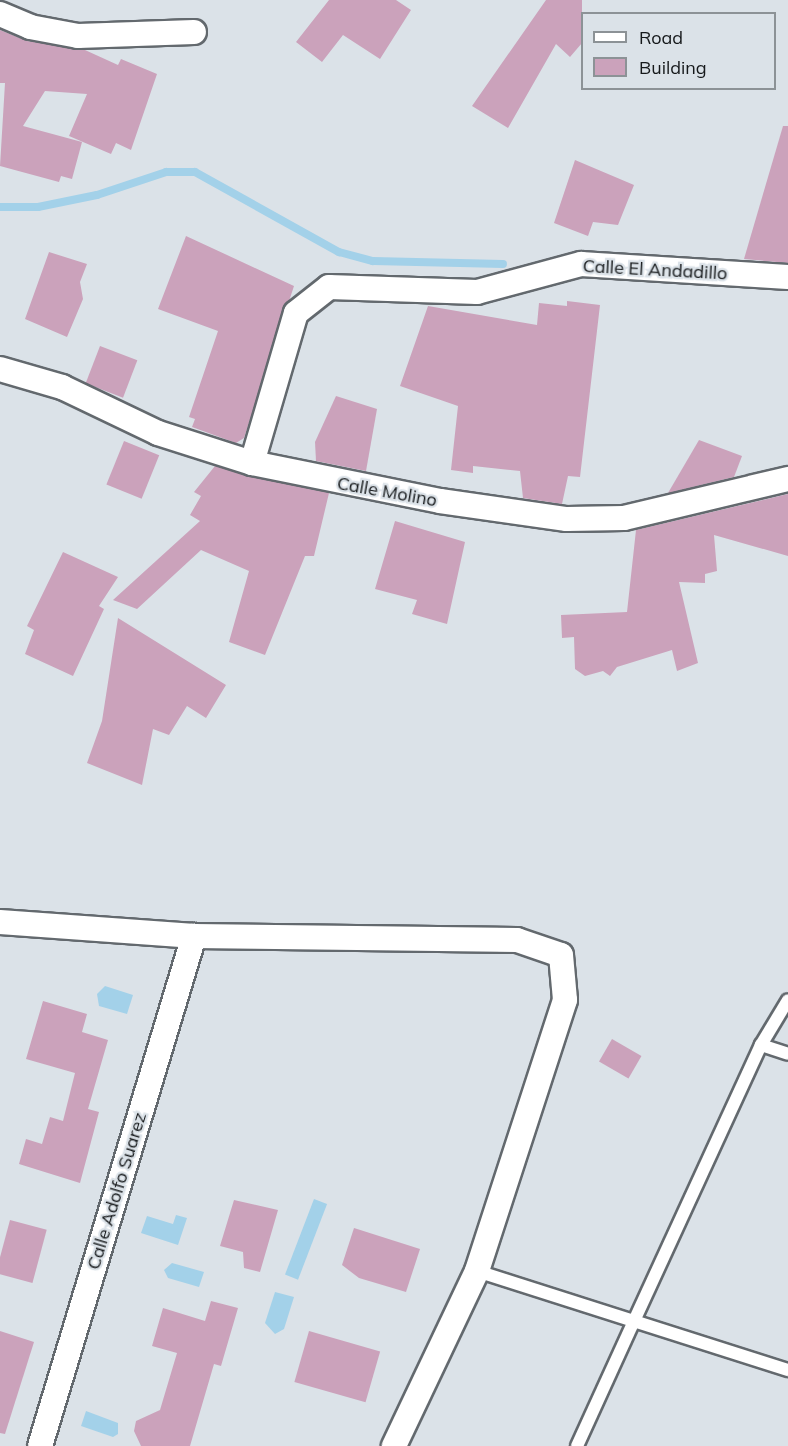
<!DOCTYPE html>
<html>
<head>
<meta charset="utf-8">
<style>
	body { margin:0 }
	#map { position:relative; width:788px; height:1446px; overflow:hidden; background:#dbe2e8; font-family:Mulish,sans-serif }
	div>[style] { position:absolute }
	.water>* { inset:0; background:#a3d1e9; transform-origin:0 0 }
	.stream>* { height:8px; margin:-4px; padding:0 4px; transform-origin:4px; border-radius:4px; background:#a3d1e9 }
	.building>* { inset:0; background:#cba2bb; transform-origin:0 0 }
	.roads { filter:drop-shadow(2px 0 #63696e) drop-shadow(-2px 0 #63696e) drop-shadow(0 2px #63696e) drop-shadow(0 -2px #63696e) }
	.service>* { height:12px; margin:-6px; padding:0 6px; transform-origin:6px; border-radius:6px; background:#fff }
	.minor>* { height:24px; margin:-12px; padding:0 12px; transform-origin:12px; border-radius:12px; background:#fff }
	span { translate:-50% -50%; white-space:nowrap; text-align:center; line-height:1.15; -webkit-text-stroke:4.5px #dbe2e8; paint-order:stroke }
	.street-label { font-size:18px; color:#16191b }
	.legend { position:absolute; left:581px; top:12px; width:195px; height:78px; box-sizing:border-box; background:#dbe2e8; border:2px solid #8c9296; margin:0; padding:8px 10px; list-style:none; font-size:18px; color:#16191b }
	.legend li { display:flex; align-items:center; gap:12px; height:30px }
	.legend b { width:30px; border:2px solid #8c9296 }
</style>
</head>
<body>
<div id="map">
	<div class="water">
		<i style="clip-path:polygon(105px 986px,133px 995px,127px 1014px,99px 1006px,97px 994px)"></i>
		<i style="left:314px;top:1199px;width:14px;height:81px;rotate:21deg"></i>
		<i style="clip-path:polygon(176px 1215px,187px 1218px,178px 1245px,141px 1233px,147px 1216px,173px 1224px)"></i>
		<i style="clip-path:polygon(172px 1263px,204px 1272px,199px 1287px,168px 1278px,164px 1270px)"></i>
		<i style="clip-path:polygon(275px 1292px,294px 1297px,284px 1329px,275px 1334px,265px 1323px)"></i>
		<i style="clip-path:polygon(86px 1411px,118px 1423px,118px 1434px,113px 1437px,81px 1426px)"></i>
	</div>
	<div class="stream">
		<i style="left:0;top:207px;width:38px"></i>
		<i style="left:38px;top:207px;width:60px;rotate:-11.5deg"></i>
		<i style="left:97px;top:195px;width:73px;rotate:-18.4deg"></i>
		<i style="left:166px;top:172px;width:29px"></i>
		<i style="left:195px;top:172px;width:165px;rotate:29.1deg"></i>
		<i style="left:339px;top:252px;width:35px;rotate:15deg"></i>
		<i style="left:373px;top:261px;width:130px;rotate:1.3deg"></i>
	</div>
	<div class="building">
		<i style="clip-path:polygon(329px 0,396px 0,411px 10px,380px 59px,343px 35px,322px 62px,296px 42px)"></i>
		<i style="clip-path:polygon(546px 0,582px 0,582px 43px,570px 57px,556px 44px,508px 128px,472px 106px)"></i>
		<i style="clip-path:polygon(0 30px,27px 41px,85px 50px,118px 65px,121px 59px,157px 74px,131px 150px,116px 143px,111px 154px,69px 136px,87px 94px,45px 91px,23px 126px,82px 142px,72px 179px,61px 176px,59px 182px,0 166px,5px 83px,0 83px)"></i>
		<i style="clip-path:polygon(783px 126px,788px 126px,788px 263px,744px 259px)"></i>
		<i style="clip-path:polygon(575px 160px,634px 185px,618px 225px,593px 222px,588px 236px,554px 223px)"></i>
		<i style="clip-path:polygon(186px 236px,294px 286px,244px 438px,236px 443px,192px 427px,195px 419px,189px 417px,218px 331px,158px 309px)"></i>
		<i style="clip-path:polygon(49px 252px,87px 264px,80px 282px,83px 299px,67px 337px,25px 319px)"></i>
		<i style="clip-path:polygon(567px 301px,600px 305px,580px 477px,568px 476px,562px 504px,523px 498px,520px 471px,473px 466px,473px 473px,451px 470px,458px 406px,400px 386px,428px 306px,537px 325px,539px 303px,567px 306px)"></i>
		<i style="left:100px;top:346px;width:40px;height:40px;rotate:21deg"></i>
		<i style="clip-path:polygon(336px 396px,377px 409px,366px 471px,316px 461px,315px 442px)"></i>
		<i style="clip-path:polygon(699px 440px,742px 456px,734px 477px,668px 493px)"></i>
		<i style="left:124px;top:441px;width:38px;height:47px;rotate:22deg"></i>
		<i style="clip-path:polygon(215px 466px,329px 493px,314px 556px,305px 556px,265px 655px,229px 642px,249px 571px,201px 550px,137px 609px,113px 600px,200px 521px,190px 515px,201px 496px,194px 492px)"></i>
		<i style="clip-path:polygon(788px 494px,788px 556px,714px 535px,717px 571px,705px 574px,705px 583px,679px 582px,698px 663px,677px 671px,672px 650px,617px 667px,610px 676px,603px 671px,585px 676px,575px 669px,574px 637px,562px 638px,561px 615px,627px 612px,636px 530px)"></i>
		<i style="clip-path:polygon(395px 521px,465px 542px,447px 624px,412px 614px,417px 600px,375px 589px)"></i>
		<i style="clip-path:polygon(63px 552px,118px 577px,99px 606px,104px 609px,73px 676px,25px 654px,34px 630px,27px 626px)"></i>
		<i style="clip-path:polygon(118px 618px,226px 685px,206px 718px,187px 706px,169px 735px,153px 729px,142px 785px,87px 763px,102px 721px)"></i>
		<i style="clip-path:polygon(43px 1001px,87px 1014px,82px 1032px,108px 1040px,88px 1109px,99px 1112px,80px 1183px,19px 1164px,26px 1139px,42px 1144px,50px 1117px,63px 1121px,75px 1073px,26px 1059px)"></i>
		<i style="left:612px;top:1039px;width:34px;height:26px;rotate:30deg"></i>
		<i style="clip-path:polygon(234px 1200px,278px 1210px,260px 1272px,244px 1268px,243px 1252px,220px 1246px)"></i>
		<i style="left:10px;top:1220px;width:38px;height:55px;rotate:15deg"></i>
		<i style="clip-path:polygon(354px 1228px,420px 1249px,406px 1292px,359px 1278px,342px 1265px)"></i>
		<i style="clip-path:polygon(211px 1301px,238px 1308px,221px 1366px,214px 1364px,190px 1446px,141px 1446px,134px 1431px,136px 1421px,160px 1410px,177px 1353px,152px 1346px,163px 1308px,205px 1321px)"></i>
		<i style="clip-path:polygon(0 1331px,34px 1342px,5px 1434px,0 1433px)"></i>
		<i style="left:309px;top:1331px;width:74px;height:53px;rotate:16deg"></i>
	</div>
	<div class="roads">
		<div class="service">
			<i style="left:761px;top:1045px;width:28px;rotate:18deg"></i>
			<i style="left:477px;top:1271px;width:165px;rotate:17.7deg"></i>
			<i style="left:634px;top:1321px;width:304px;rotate:-65.3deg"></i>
			<i style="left:761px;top:1045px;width:52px;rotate:-59deg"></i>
			<i style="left:577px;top:1446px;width:137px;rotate:-65.5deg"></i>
			<i style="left:634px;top:1321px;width:162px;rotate:17.7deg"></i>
		</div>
		<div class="minor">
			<i style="left:0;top:14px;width:33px;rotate:23deg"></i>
			<i style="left:30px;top:27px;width:49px;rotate:10.6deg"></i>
			<i style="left:78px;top:36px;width:116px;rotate:-2deg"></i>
			<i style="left:0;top:369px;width:65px;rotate:16.2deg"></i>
			<i style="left:62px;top:387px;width:106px;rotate:25.6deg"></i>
			<i style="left:158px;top:433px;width:99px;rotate:17.7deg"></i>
			<i style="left:252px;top:463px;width:192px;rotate:11.4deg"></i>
			<i style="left:440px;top:501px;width:128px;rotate:8.1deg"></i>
			<i style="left:567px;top:519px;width:57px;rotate:-1deg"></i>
			<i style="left:624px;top:518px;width:169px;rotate:-13.4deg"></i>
			<i style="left:252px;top:463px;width:156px;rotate:-73.7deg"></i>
			<i style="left:296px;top:313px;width:42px;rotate:-38.2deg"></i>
			<i style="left:329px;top:287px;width:148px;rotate:1.9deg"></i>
			<i style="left:477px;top:292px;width:108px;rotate:-15.1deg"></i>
			<i style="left:581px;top:264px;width:207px;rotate:3.6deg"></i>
			<i style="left:0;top:922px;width:195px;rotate:4.1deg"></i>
			<i style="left:194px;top:936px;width:323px;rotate:0.7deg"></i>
			<i style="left:517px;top:940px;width:46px;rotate:18.8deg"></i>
			<i style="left:561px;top:955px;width:45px;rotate:84.9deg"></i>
			<i style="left:565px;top:1000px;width:285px;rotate:108deg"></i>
			<i style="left:477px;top:1271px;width:194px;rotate:115.4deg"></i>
			<i style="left:40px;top:1446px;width:533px;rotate:-73.2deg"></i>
		</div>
	</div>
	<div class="street-label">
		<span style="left:655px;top:270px;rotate:3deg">Calle El Andadillo</span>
		<span style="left:387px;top:492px;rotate:10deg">Calle Molino</span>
		<span style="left:117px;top:1191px;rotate:-73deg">Calle Adolfo Suarez</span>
	</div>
	<ul class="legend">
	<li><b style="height:8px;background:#fff"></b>Road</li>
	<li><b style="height:16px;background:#cba2bb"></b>Building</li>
	</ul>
</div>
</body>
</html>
